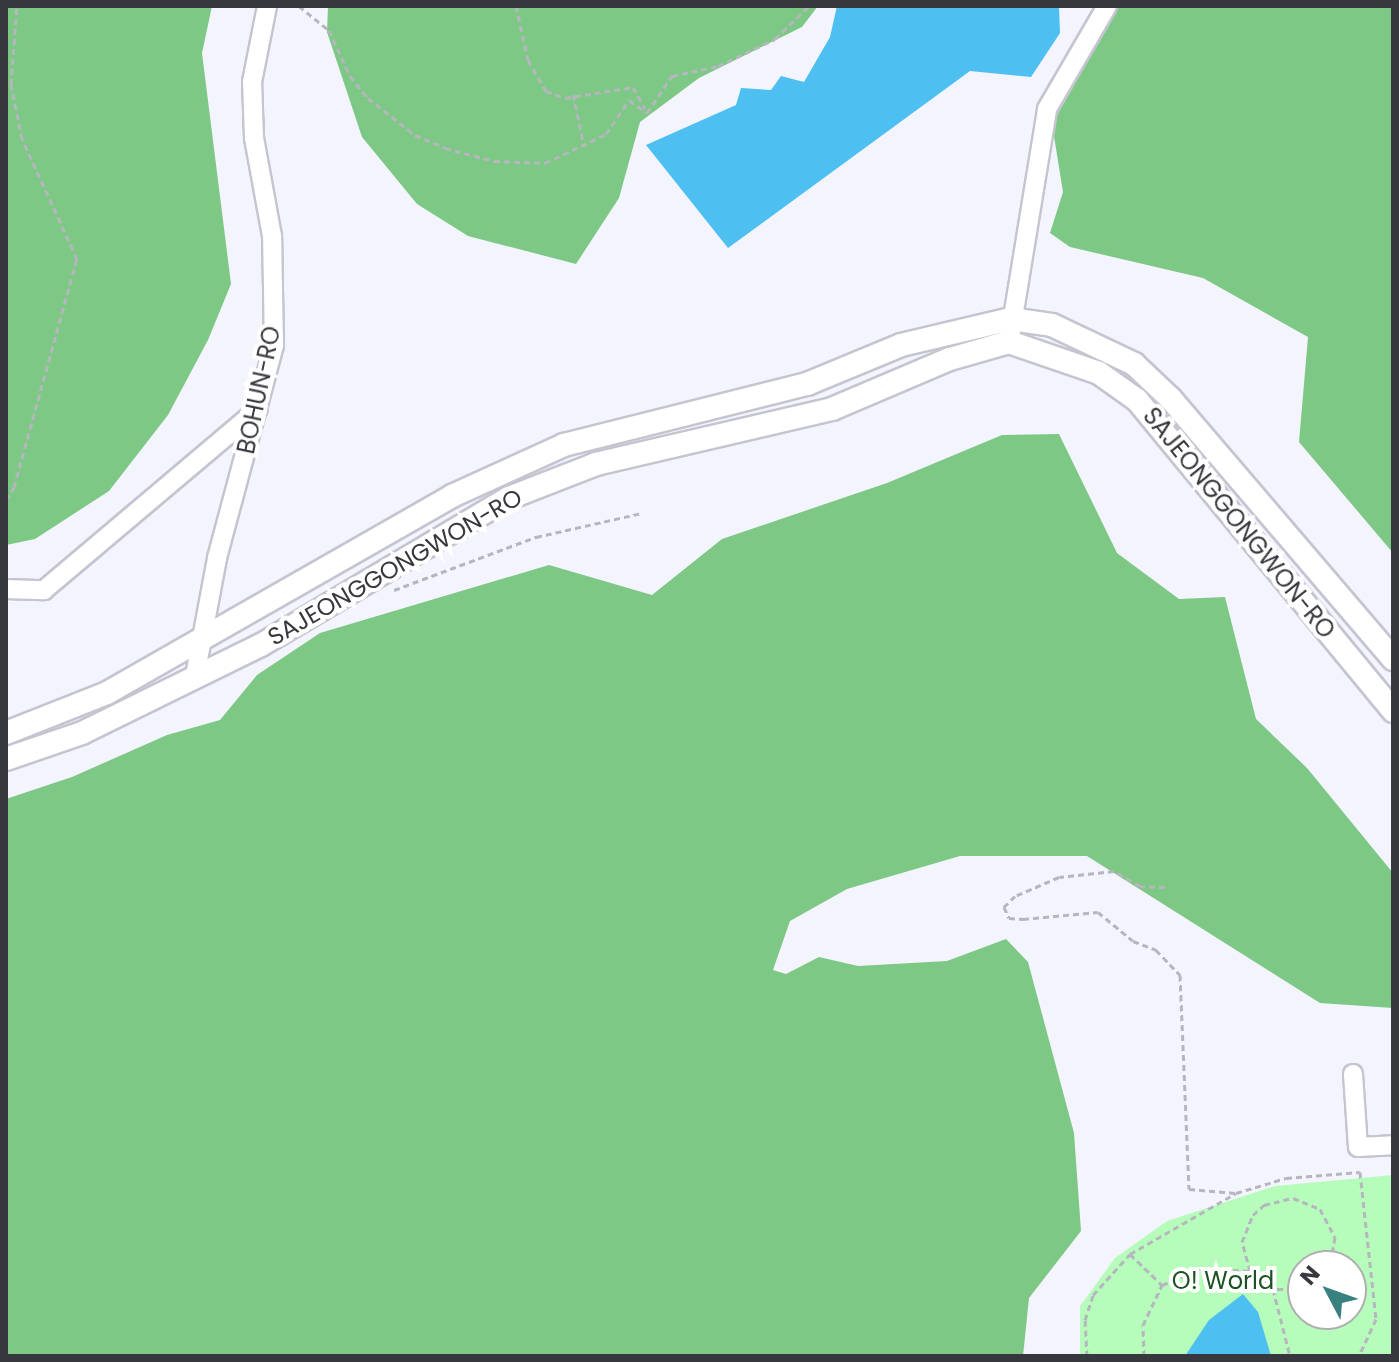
<!DOCTYPE html>
<html>
<head>
<meta charset="utf-8">
<style>
	body { margin:0 }
	#map { position:relative; width:1399px; height:1362px; overflow:hidden; background:#f3f4fe; font-family:Poppins,sans-serif }
	div>[style] { position:absolute }
	.green>* { inset:0; background:#b6fcbb }
	.forest>* { inset:0; background:#7dc884 }
	.water>* { inset:0; background:#4dbff0 }
	.path>* { height:3px; margin-top:-1.5px; transform-origin:0; background:repeating-linear-gradient(90deg,#b5b6be 0 6px,transparent 0 10px) }
	.roads { filter:drop-shadow(2px 0 #c5c5d1) drop-shadow(-2px 0 #c5c5d1) drop-shadow(0 2px #c5c5d1) drop-shadow(0 -2px #c5c5d1) }
	.minor>* { height:18px; margin:-9px; padding:0 9px; transform-origin:9px; border-radius:9px; background:#fff }
	.major>* { height:22px; margin:-11px; padding:0 11px; transform-origin:11px; border-radius:11px; background:#fff }
	span { translate:-50% -50%; white-space:nowrap; text-align:center; line-height:1.15; -webkit-text-stroke:8px #fff; paint-order:stroke }
	.street-label { font-size:24px; color:#37383d }
	.park-label { font-size:24px; color:#1e5225 }
	.frame { position:absolute; inset:0; border:8px solid #37383d; pointer-events:none }
	.north { position:absolute; left:1287px; top:1250px; width:80px; height:80px; box-sizing:border-box; background:#fff; border:2px solid #afafb1; border-radius:50%; rotate:311deg; font-size:22px; font-weight:700; line-height:32px; text-align:center; color:#37383d }
	.north::after { content:''; display:block; margin:auto; width:28px; height:36px; background:#398181; clip-path:polygon(50% 0,100% 100%,50% 72%,0 100%) }
</style>
</head>
<body>
<div id="map">
	<div class="green">
		<i style="clip-path:polygon(evenodd,1393px 1175px,1393px 1356px,1080px 1356px,1080px 1306px,1115px 1258px,1167px 1221px,1275px 1186px,1393px 1175px,1303px 1266px,1351px 1266px,1351px 1314px,1303px 1314px,1303px 1266px)"></i>
	</div>
	<div class="forest">
		<i style="clip-path:polygon(6px 6px,212px 6px,202px 53px,231px 284px,208px 340px,168px 415px,109px 491px,35px 539px,6px 545px)"></i>
		<i style="clip-path:polygon(328px 6px,818px 6px,802px 27px,699px 78px,640px 122px,619px 198px,576px 264px,468px 236px,417px 204px,362px 137px,327px 32px)"></i>
		<i style="clip-path:polygon(1119px 6px,1393px 6px,1393px 553px,1299px 442px,1308px 337px,1203px 278px,1070px 247px,1050px 233px,1063px 192px,1052px 124px)"></i>
		<i style="clip-path:polygon(1059px 434px,1117px 553px,1179px 599px,1225px 597px,1256px 719px,1307px 768px,1393px 873px,1393px 1008px,1320px 1003px,1087px 856px,960px 856px,847px 889px,790px 921px,773px 970px,786px 974px,819px 957px,858px 966px,947px 961px,1006px 939px,1028px 962px,1074px 1133px,1081px 1231px,1029px 1298px,1023px 1356px,6px 1356px,6px 799px,72px 777px,167px 735px,220px 720px,257px 675px,320px 633px,549px 565px,652px 595px,722px 539px,887px 483px,1002px 435px)"></i>
	</div>
	<div class="water">
		<i style="clip-path:polygon(837px 6px,1059px 6px,1060px 33px,1031px 77px,970px 71px,728px 248px,646px 145px,736px 105px,741px 88px,771px 90px,781px 76px,804px 82px,830px 37px)"></i>
		<i style="clip-path:polygon(1243px 1294px,1258px 1312px,1271px 1356px,1185px 1356px,1209px 1320px)"></i>
	</div>
	<div class="path">
		<i style="left:299px;top:6px;width:38px;rotate:39deg"></i>
		<i style="left:329px;top:30px;width:51px;rotate:65.5deg"></i>
		<i style="left:350px;top:76px;width:28px;rotate:51deg"></i>
		<i style="left:368px;top:98px;width:60px;rotate:38.2deg"></i>
		<i style="left:415px;top:135px;width:33px;rotate:23deg"></i>
		<i style="left:445px;top:148px;width:51px;rotate:14.9deg"></i>
		<i style="left:494px;top:161px;width:51px;rotate:2.2deg"></i>
		<i style="left:545px;top:163px;width:68px;rotate:-25.4deg"></i>
		<i style="left:606px;top:134px;width:41px;rotate:-55.9deg"></i>
		<i style="left:629px;top:100px;width:22px;rotate:36deg"></i>
		<i style="left:516px;top:6px;width:55px;rotate:77.5deg"></i>
		<i style="left:528px;top:60px;width:36px;rotate:60deg"></i>
		<i style="left:546px;top:91px;width:20px;rotate:20deg"></i>
		<i style="left:565px;top:98px;width:69px;rotate:-9.2deg"></i>
		<i style="left:633px;top:87px;width:25px;rotate:61deg"></i>
		<i style="left:573px;top:94px;width:48px;rotate:78deg"></i>
		<i style="left:647px;top:113px;width:45px;rotate:-56deg"></i>
		<i style="left:672px;top:76px;width:47px;rotate:-12.3deg"></i>
		<i style="left:718px;top:66px;width:63px;rotate:-25.3deg"></i>
		<i style="left:775px;top:39px;width:47px;rotate:-44.1deg"></i>
		<i style="left:6px;top:500px;width:15px;rotate:-58deg"></i>
		<i style="left:14px;top:487px;width:237px;rotate:-74.6deg"></i>
		<i style="left:77px;top:259px;width:132px;rotate:-114.6deg"></i>
		<i style="left:22px;top:139px;width:56px;rotate:-101.3deg"></i>
		<i style="left:11px;top:84px;width:78px;rotate:-85.6deg"></i>
		<i style="left:394px;top:590px;width:152px;rotate:-20.5deg"></i>
		<i style="left:536px;top:537px;width:109px;rotate:-12.8deg"></i>
		<i style="left:1165px;top:887px;width:25px;rotate:-178deg"></i>
		<i style="left:1140px;top:886px;width:30px;rotate:-150deg"></i>
		<i style="left:1114px;top:871px;width:55px;rotate:173.8deg"></i>
		<i style="left:1059px;top:877px;width:48px;rotate:156.6deg"></i>
		<i style="left:1015px;top:896px;width:16px;rotate:135deg"></i>
		<i style="left:1004px;top:907px;width:12px;rotate:66deg"></i>
		<i style="left:1009px;top:918px;width:14px;rotate:4deg"></i>
		<i style="left:1023px;top:919px;width:75px;rotate:-5.3deg"></i>
		<i style="left:1098px;top:912px;width:45px;rotate:39.6deg"></i>
		<i style="left:1133px;top:941px;width:25px;rotate:21deg"></i>
		<i style="left:1156px;top:950px;width:35px;rotate:46deg"></i>
		<i style="left:1180px;top:975px;width:214px;rotate:87.6deg"></i>
		<i style="left:1189px;top:1189px;width:47px;rotate:4.9deg"></i>
		<i style="left:1130px;top:1254px;width:45px;rotate:44.1deg"></i>
		<i style="left:1273px;top:1289px;width:69px;rotate:75.8deg"></i>
		<i style="left:1303px;top:1289px;width:30px;rotate:180deg"></i>
		<i style="left:1273px;top:1289px;width:29px;rotate:-142deg"></i>
		<i style="left:1250px;top:1271px;width:30px;rotate:-105deg"></i>
		<i style="left:1242px;top:1242px;width:29px;rotate:-68deg"></i>
		<i style="left:1253px;top:1215px;width:15px;rotate:-42deg"></i>
		<i style="left:1264px;top:1205px;width:30px;rotate:-14deg"></i>
		<i style="left:1293px;top:1198px;width:29px;rotate:22deg"></i>
		<i style="left:1320px;top:1209px;width:32px;rotate:62deg"></i>
		<i style="left:1335px;top:1237px;width:29px;rotate:100deg"></i>
		<i style="left:1087px;top:1356px;width:36px;rotate:-93deg"></i>
		<i style="left:1085px;top:1320px;width:26px;rotate:-72deg"></i>
		<i style="left:1093px;top:1295px;width:55px;rotate:-47.9deg"></i>
		<i style="left:1130px;top:1254px;width:122px;rotate:-29.9deg"></i>
		<i style="left:1236px;top:1193px;width:52px;rotate:-16.7deg"></i>
		<i style="left:1286px;top:1178px;width:74px;rotate:-4.6deg"></i>
		<i style="left:1360px;top:1172px;width:148px;rotate:83.8deg"></i>
		<i style="left:1376px;top:1319px;width:41px;rotate:114.7deg"></i>
		<i style="left:1144px;top:1356px;width:31px;rotate:-92deg"></i>
		<i style="left:1143px;top:1325px;width:44px;rotate:-64.6deg"></i>
		<i style="left:1162px;top:1285px;width:44px;rotate:-22.5deg"></i>
		<i style="left:1203px;top:1268px;width:47px;rotate:3.7deg"></i>
	</div>
	<div class="roads">
		<div class="minor">
			<i style="left:1009px;top:342px;width:236px;rotate:-80.7deg"></i>
			<i style="left:1047px;top:109px;width:119px;rotate:-59.8deg"></i>
			<i style="left:6px;top:589px;width:38px;rotate:2deg"></i>
			<i style="left:44px;top:590px;width:280px;rotate:-40.2deg"></i>
			<i style="left:195px;top:676px;width:120px;rotate:-79.4deg"></i>
			<i style="left:217px;top:558px;width:220px;rotate:-75deg"></i>
			<i style="left:274px;top:346px;width:110px;rotate:-91deg"></i>
			<i style="left:272px;top:236px;width:100px;rotate:-100.4deg"></i>
			<i style="left:254px;top:138px;width:56px;rotate:-92deg"></i>
			<i style="left:252px;top:82px;width:77px;rotate:-78.8deg"></i>
			<i style="left:1353px;top:1074px;width:73px;rotate:86.1deg"></i>
			<i style="left:1358px;top:1147px;width:35px;rotate:-3deg"></i>
		</div>
		<div class="major">
			<i style="left:6px;top:733px;width:109px;rotate:-21.6deg"></i>
			<i style="left:107px;top:693px;width:397px;rotate:-29.7deg"></i>
			<i style="left:452px;top:496px;width:123px;rotate:-24.5deg"></i>
			<i style="left:564px;top:445px;width:251px;rotate:-14.1deg"></i>
			<i style="left:807px;top:384px;width:102px;rotate:-22.5deg"></i>
			<i style="left:901px;top:345px;width:113px;rotate:-13.3deg"></i>
			<i style="left:1011px;top:319px;width:41px;rotate:8.3deg"></i>
			<i style="left:1052px;top:325px;width:91px;rotate:25.4deg"></i>
			<i style="left:1134px;top:364px;width:51px;rotate:43.4deg"></i>
			<i style="left:1171px;top:399px;width:342px;rotate:49.5deg"></i>
			<i style="left:6px;top:759px;width:80px;rotate:-18.9deg"></i>
			<i style="left:82px;top:733px;width:199px;rotate:-26.2deg"></i>
			<i style="left:261px;top:645px;width:288px;rotate:-30.7deg"></i>
			<i style="left:509px;top:498px;width:93px;rotate:-21.3deg"></i>
			<i style="left:596px;top:464px;width:242px;rotate:-13.1deg"></i>
			<i style="left:832px;top:409px;width:128px;rotate:-23deg"></i>
			<i style="left:950px;top:359px;width:61px;rotate:-16.1deg"></i>
			<i style="left:1009px;top:342px;width:95px;rotate:19deg"></i>
			<i style="left:1099px;top:373px;width:47px;rotate:35.4deg"></i>
			<i style="left:1137px;top:400px;width:403px;rotate:50.5deg"></i>
		</div>
	</div>
	<div class="street-label">
		<span style="left:259px;top:390px;rotate:-78deg">BOHUN-RO</span>
		<span style="left:1239px;top:523px;rotate:51deg">SAJEONGGONGWON-RO</span>
		<span style="left:395px;top:567px;rotate:-30deg">SAJEONGGONGWON-RO</span>
	</div>
	<div class="park-label">
		<span style="left:1223px;top:1281px">O! World</span>
	</div>
	<div class="frame"></div>
	<div class="north">N</div>
</div>
</body>
</html>
